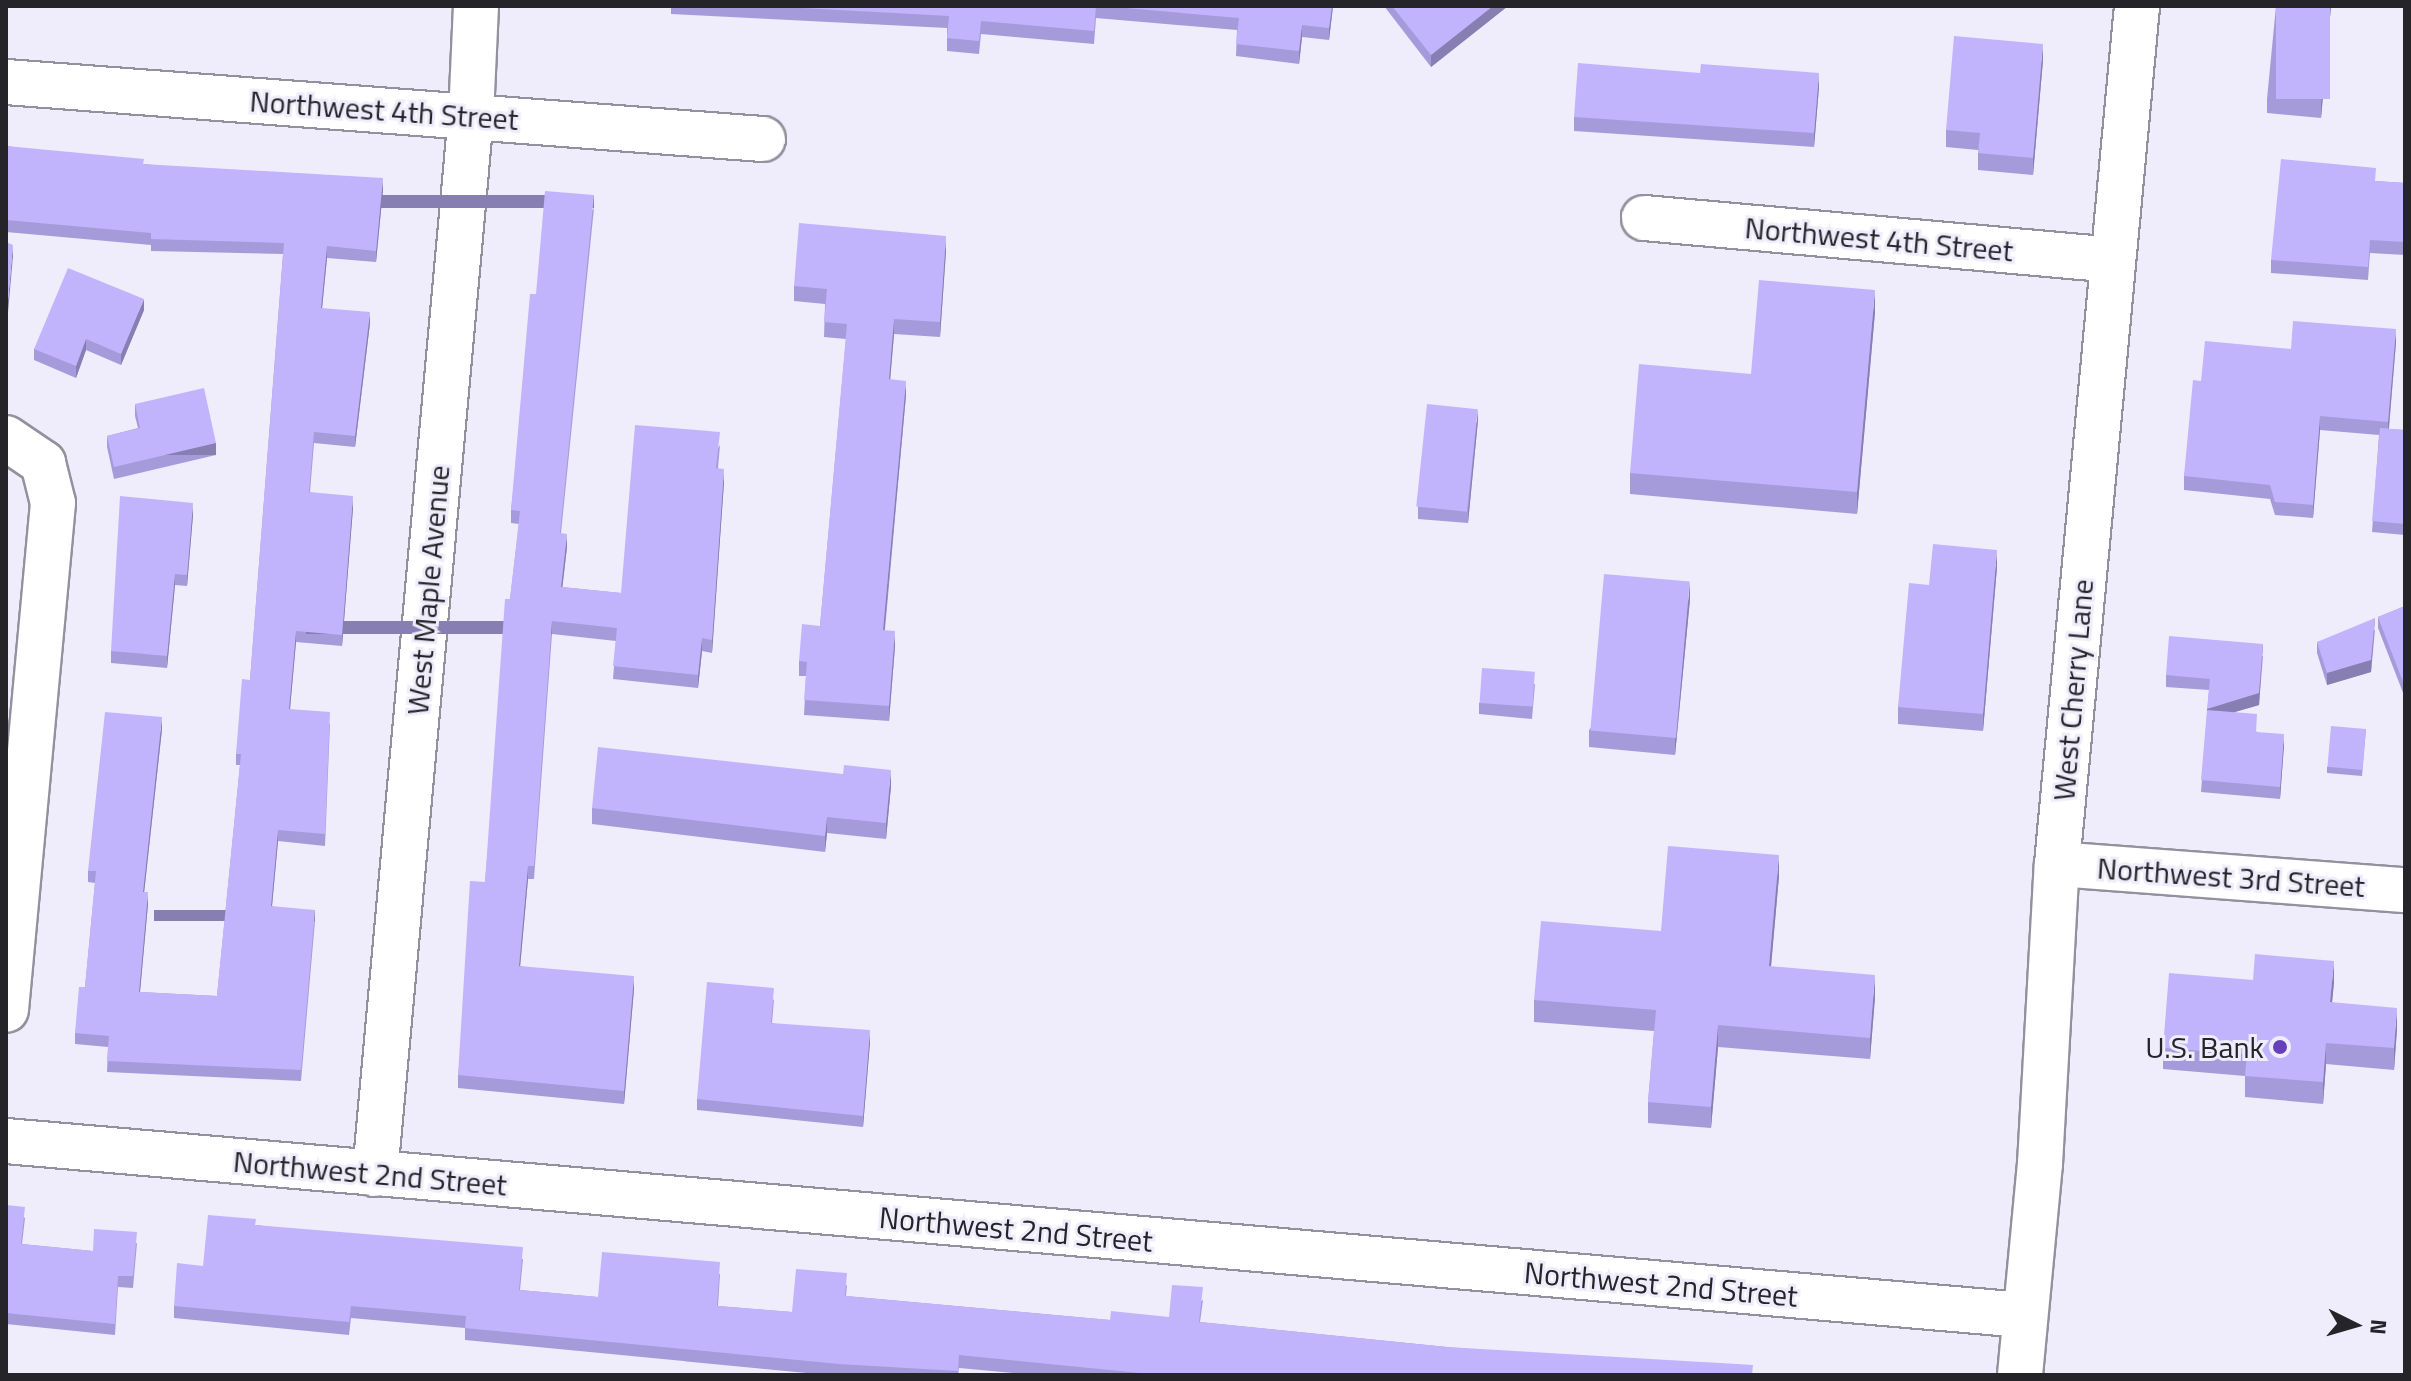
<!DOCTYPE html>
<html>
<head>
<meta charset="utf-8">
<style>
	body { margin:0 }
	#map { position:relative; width:2411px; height:1381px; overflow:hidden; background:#efedfb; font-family:"Titillium Web",sans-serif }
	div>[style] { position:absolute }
	.roads { filter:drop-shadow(2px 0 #93919d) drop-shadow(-2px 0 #93919d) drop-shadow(0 2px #93919d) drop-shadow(0 -2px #93919d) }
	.minor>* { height:44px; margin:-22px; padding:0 22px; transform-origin:22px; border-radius:22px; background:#fff }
	.major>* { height:44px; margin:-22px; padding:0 22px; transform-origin:22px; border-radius:22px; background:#fff }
	.wall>* { inset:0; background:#a69bda }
	.shaded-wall>* { inset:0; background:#877eb1; transform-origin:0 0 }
	.building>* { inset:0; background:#c1b4fd; transform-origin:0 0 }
	.dots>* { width:22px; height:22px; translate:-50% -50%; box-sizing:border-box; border:4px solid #efedfb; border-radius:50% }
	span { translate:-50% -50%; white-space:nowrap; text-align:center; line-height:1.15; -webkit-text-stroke:6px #efedfb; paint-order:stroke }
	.street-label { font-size:30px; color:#252429 }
	.poi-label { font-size:30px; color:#252429 }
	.right { translate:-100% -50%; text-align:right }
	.frame { position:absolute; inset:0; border:8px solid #252429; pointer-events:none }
	.north { position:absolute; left:2315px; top:1285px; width:80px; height:80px; -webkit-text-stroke:6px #efedfb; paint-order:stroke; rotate:95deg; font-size:22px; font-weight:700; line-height:32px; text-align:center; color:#252429 }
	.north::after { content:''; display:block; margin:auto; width:28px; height:36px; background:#252429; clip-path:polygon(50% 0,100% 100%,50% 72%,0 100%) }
</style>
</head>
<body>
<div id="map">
	<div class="roads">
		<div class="minor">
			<i style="left:6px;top:82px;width:759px;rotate:4.31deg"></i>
			<i style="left:1644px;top:218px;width:471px;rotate:5.1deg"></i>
			<i style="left:6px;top:438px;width:45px;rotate:34deg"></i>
			<i style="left:43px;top:463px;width:41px;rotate:76deg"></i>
			<i style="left:53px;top:503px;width:509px;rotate:95.3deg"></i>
			<i style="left:2057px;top:864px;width:349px;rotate:4.3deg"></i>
			<i style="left:6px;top:1141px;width:2026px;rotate:4.93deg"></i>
			<i style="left:375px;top:1174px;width:1062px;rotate:-84.82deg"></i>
			<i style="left:471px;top:116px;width:110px;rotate:-87.4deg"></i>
		</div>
		<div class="major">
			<i style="left:2020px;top:1375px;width:212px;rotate:-84.6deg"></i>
			<i style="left:2040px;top:1164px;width:300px;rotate:-86.8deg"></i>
			<i style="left:2057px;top:864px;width:862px;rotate:-84.67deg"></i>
		</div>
	</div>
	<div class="wall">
		<i style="clip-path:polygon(299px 6px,322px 6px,322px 8px)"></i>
		<i style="clip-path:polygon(671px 6px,1333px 6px,1329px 40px,1302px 37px,1299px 64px,1236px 56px,1237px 30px,1096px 18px,1094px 44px,981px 34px,979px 54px,947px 51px,947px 28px,671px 14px)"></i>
		<i style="clip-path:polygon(1384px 6px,1508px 6px,1431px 67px)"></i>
		<i style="clip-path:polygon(2276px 6px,2331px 6px,2321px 118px,2267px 113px,2267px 99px)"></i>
		<i style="clip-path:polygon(2043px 60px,2033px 175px,1978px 170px,1978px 150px,1946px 147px,1946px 130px)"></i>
		<i style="clip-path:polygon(1819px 87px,1814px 147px,1574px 131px,1574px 117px)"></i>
		<i style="clip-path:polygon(6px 146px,144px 164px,383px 190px,376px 262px,327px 258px,322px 308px,370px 323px,355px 447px,314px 443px,310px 492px,353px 508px,342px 646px,296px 642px,290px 709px,330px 724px,325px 846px,278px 841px,272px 906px,315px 921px,301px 1081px,107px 1072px,108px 1047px,75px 1044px,75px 1033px,85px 987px,95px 883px,88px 882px,88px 871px,162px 729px,144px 892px,148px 904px,140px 992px,217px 996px,240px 765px,236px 765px,236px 754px,250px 680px,283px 254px,151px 251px,151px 245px,6px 232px)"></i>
		<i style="clip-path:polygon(2376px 181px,2405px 183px,2405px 255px,2370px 253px,2368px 280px,2271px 273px,2271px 260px)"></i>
		<i style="clip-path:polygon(594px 208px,561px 533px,567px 547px,562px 587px,621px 593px,720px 445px,718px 468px,724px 482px,712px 653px,702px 651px,698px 688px,613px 679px,616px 641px,552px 634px,534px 879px,528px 879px,520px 966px,634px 989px,624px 1104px,458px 1088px,458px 1075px,485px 882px,510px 599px,519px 524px,511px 523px,511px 510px,536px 294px)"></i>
		<i style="clip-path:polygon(946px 251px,940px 337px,894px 334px,890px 379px,906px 395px,885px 630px,895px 646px,889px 721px,804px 715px,806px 676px,799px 676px,799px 661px,820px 626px,846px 339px,824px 337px,825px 304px,794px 301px,794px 286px)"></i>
		<i style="clip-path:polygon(144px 310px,121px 365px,86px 350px,76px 378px,34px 360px,34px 349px)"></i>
		<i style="clip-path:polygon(1875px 312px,1857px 514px,1630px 494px,1630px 473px,1751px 374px)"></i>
		<i style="clip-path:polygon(2396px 342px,2389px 429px,2405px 430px,2405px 535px,2372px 532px,2379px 435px,2320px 430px,2313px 518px,2275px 515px,2270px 499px,2184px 490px,2184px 476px,2201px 381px,2291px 349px)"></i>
		<i style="clip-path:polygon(135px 404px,216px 455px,114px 479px,107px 447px,107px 436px,138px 428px,135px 416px)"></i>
		<i style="clip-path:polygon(1478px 420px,1468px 523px,1418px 519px,1418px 507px)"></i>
		<i style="clip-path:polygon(193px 515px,187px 586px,175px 585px,167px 668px,111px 663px,111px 651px)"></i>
		<i style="clip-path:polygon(1997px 567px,1983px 731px,1898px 724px,1898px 707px,1929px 585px)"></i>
		<i style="clip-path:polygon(1690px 599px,1675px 755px,1589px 747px,1589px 730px)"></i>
		<i style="clip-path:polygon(2405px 606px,2405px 698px,2378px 628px,2378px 617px)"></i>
		<i style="clip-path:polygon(2375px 630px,2371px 672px,2327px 685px,2317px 653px,2317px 642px)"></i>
		<i style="clip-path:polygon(2263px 656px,2259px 705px,2235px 712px,2257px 732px,2284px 745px,2280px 799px,2201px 792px,2209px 690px,2166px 687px,2166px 675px)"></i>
		<i style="clip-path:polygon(1535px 684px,1532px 719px,1479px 714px,1479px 703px)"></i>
		<i style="clip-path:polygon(2366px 729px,2362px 776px,2327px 773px,2327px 767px)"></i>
		<i style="clip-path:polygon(891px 786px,886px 839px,827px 833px,825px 852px,592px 824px,592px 808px)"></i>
		<i style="clip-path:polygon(1779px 876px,1771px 967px,1875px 997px,1870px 1059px,1718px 1047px,1711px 1128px,1648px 1123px,1648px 1102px,1654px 1031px,1534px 1022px,1534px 1000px,1661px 931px)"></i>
		<i style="clip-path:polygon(2253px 980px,2334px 982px,2332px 1002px,2397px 1029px,2394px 1070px,2326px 1064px,2323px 1104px,2245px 1097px,2245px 1076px,2163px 1069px,2163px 1048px)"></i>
		<i style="clip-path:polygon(774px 999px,772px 1023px,870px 1042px,863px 1127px,697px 1110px,697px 1099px)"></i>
		<i style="clip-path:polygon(6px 1205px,25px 1218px,22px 1244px,93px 1251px,137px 1243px,133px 1288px,118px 1287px,115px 1335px,6px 1324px)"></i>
		<i style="clip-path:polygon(256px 1225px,523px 1259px,520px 1290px,598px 1297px,720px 1274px,718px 1306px,792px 1312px,847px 1285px,846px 1296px,1110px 1320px,1169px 1317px,1203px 1300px,1200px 1322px,1447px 1347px,1753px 1375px,1035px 1375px,959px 1368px,958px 1375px,827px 1375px,465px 1340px,465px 1328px,351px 1318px,349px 1335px,174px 1318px,174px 1306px,203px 1266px)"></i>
	</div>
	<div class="shaded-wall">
		<i style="clip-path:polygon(1332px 6px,1333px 6px,1329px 40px,1329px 28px)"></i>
		<i style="clip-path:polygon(1493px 6px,1508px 6px,1431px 67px,1431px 55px)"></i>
		<i style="clip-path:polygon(2330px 6px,2331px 6px,2321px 118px,2321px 104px)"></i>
		<i style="clip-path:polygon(1302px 25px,1302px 37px,1299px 64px,1299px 51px)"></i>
		<i style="clip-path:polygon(2043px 44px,2043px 60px,2033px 175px,2033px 158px)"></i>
		<i style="clip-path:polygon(1819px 73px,1819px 87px,1814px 147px,1814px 133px)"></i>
		<i style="clip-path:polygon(383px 178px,383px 190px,376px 262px,376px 251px)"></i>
		<i style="left:594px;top:195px;width:13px;height:340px;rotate:90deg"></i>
		<i style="clip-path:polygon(946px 236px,946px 251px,940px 337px,940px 322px)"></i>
		<i style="clip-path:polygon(13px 245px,13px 256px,6px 335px,6px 323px)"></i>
		<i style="clip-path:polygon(327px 246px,327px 258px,321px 319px,321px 308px)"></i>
		<i style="clip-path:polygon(1875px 290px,1875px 312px,1857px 514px,1857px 492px)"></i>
		<i style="clip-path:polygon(144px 299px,144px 310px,121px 365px,121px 354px)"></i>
		<i style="clip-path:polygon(370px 312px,370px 323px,355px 447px,355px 436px)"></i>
		<i style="clip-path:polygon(894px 319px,894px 334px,889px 394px,889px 379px)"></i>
		<i style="clip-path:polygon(2396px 329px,2396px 342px,2388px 436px,2388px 422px)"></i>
		<i style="clip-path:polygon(86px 339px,86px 350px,76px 378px,76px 366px)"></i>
		<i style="clip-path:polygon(906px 381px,906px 395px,883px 645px,883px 630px)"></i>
		<i style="clip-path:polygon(1478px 409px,1478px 420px,1468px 523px,1468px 512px)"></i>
		<i style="clip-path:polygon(2320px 416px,2320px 430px,2313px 518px,2313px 505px)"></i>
		<i style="left:216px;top:443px;width:12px;height:105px;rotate:90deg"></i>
		<i style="clip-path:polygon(724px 469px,724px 482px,712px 653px,712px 640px)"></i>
		<i style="clip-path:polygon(353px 496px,353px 508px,342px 646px,342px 635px)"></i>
		<i style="clip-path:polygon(193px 503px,193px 515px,187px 586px,187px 575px)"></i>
		<i style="clip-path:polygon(567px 534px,567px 547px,561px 600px,561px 587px)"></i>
		<i style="clip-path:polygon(1997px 550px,1997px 567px,1983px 731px,1983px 714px)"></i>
		<i style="clip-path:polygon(175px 574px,175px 585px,167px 668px,167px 656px)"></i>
		<i style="clip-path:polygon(1690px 582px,1690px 599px,1675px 755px,1675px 739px)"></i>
		<i style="clip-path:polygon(2375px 618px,2371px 672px,2327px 685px,2327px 673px)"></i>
		<i style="left:552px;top:621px;width:13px;height:246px;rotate:90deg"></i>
		<i style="clip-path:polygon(296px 631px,296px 642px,289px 720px,289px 709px)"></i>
		<i style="clip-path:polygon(895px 631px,895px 646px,889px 721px,889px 706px)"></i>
		<i style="clip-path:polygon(702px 638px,702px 651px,698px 688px,698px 675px)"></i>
		<i style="clip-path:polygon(2263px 644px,2259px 705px,2207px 720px,2207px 709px)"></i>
		<i style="clip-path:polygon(162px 717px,162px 729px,143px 903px,143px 892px)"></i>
		<i style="clip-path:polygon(2284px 734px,2284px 745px,2280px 799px,2280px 787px)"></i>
		<i style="clip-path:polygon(891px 770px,891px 786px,886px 839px,886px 823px)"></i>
		<i style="clip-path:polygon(827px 817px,827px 833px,825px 852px,825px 836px)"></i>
		<i style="clip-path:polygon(278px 830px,278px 841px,271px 917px,271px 906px)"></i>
		<i style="clip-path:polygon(1779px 855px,1779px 876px,1769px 988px,1769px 966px)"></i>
		<i style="clip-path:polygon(528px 866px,528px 879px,519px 979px,519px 966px)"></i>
		<i style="clip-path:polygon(148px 892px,148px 904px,139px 1003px,139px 992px)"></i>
		<i style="left:315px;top:910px;width:11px;height:161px;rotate:90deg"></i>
		<i style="clip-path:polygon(2334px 961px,2334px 982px,2330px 1023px,2330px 1002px)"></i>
		<i style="clip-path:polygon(1875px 975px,1875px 997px,1870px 1059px,1870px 1038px)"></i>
		<i style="clip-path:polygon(634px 976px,634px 989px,624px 1104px,624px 1091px)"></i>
		<i style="clip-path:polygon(2397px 1008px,2397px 1029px,2394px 1070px,2394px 1048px)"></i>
		<i style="clip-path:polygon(1718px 1025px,1718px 1047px,1711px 1128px,1711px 1107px)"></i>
		<i style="clip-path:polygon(870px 1030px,870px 1042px,863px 1127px,863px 1116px)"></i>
		<i style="clip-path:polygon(2326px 1043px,2326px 1064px,2323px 1104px,2323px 1082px)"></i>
	</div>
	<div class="building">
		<i style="clip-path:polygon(766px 6px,1096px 6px,1094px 31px,981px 21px,979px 41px,947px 38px,949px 16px)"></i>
		<i style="clip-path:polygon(1103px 6px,1332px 6px,1329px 28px,1302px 25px,1299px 51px,1236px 44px,1239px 18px)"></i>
		<i style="clip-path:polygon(1392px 6px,1493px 6px,1431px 55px)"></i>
		<i style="left:2276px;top:6px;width:54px;height:93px"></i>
		<i style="clip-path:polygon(1954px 36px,2043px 44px,2033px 158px,1978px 153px,1980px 133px,1946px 130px)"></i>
		<i style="clip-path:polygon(1578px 63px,1700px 73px,1701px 64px,1819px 73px,1814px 133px,1574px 117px)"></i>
		<i style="clip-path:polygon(6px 146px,144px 159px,143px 164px,383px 178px,376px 251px,327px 246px,321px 308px,370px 312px,355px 436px,314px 432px,309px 492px,353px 496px,342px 635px,296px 631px,289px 709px,330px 712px,325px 834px,278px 830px,271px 906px,315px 910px,301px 1070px,107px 1061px,109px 1036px,75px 1033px,79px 987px,85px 987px,96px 871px,88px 871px,105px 712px,162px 717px,143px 892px,148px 892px,139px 992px,217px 996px,241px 754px,236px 754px,242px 679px,250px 680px,284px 243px,151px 239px,151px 233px,6px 220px)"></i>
		<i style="clip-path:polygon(2281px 159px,2376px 168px,2375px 181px,2405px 183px,2405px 242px,2370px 240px,2368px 267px,2271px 260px)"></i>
		<i style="clip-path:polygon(545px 191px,594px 195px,560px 533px,567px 534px,561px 587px,621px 593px,635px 425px,720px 432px,716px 468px,724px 469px,712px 640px,702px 638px,698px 675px,613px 666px,617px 628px,552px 621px,534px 866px,528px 866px,519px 966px,634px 976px,624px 1091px,458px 1075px,470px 881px,485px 882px,505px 599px,510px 599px,520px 511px,511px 510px,530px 294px,536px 294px)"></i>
		<i style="clip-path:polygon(799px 223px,946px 236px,940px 322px,894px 319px,889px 379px,906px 381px,883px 630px,895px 631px,889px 706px,804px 700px,807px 662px,799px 661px,802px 624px,820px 626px,847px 324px,824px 322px,827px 289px,794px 286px)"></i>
		<i style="clip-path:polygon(6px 242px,13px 245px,6px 323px)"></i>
		<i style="clip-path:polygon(68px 268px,144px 299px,121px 354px,86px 339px,76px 366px,34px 349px)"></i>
		<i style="clip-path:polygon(1759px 280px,1875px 290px,1857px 492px,1630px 473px,1639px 364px,1751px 374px)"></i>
		<i style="clip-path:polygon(2293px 321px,2396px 329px,2388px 422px,2320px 416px,2313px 505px,2275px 502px,2270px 485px,2184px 476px,2193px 380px,2201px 381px,2205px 341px,2291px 349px)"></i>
		<i style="clip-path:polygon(204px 388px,216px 443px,114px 467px,107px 436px,140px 428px,135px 404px)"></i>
		<i style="left:1427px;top:404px;width:51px;height:103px;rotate:6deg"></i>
		<i style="clip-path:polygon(2380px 428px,2405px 430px,2405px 524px,2372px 521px)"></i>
		<i style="clip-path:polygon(120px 496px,193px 503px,187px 575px,175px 574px,167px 656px,111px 651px)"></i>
		<i style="clip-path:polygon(1933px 544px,1997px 550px,1983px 714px,1898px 707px,1909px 583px,1929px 585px)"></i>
		<i style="left:1604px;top:574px;width:86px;height:157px;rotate:5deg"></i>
		<i style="clip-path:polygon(2405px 606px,2405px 687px,2378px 617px)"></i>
		<i style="clip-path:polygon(2375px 618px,2371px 660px,2327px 673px,2317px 642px)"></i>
		<i style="clip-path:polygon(2169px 636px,2263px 644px,2259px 693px,2207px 709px,2210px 679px,2166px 675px)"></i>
		<i style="left:1482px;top:668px;width:53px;height:35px;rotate:4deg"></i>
		<i style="clip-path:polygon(2207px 710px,2257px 714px,2256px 732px,2284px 734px,2280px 787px,2201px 780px)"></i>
		<i style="left:2331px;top:726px;width:35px;height:41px;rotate:5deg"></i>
		<i style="clip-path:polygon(598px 747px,843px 774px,844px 765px,891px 770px,886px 823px,827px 817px,825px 836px,592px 808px)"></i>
		<i style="clip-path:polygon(1668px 846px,1779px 855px,1769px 966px,1875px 975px,1870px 1038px,1718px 1025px,1711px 1107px,1648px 1102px,1656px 1010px,1534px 1000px,1541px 921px,1661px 931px)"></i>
		<i style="clip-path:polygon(2255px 954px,2334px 961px,2330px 1002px,2397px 1008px,2394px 1048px,2326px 1043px,2323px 1082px,2245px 1076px,2247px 1054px,2163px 1048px,2169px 973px,2253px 980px)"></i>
		<i style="clip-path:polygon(707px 982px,774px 988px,771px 1023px,870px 1030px,863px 1116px,697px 1099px)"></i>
		<i style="clip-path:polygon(6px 1205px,25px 1207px,21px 1244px,93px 1251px,94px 1229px,137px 1232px,133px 1276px,118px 1276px,115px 1324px,6px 1313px)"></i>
		<i style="clip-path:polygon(208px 1215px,256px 1219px,255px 1225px,523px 1247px,519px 1290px,598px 1297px,602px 1252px,720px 1262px,717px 1306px,792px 1312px,796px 1269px,847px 1273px,845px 1296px,1110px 1320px,1111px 1311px,1169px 1317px,1172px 1285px,1203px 1287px,1199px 1322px,1447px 1347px,1753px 1365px,1752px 1375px,1160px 1375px,959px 1355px,958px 1371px,839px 1364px,465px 1328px,466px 1316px,351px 1306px,349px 1322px,174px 1306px,177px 1263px,203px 1266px)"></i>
	</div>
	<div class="dots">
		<i style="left:2280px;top:1047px;background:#6540b8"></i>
	</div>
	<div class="street-label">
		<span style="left:384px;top:110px;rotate:4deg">Northwest 4th Street</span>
		<span style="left:1879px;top:239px;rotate:5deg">Northwest 4th Street</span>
		<span style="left:428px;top:590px;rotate:-85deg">West Maple Avenue</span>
		<span style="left:2073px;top:690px;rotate:-85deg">West Cherry Lane</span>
		<span style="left:2231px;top:877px;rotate:4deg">Northwest 3rd Street</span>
		<span style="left:370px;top:1173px;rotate:5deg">Northwest 2nd Street</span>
		<span style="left:1016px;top:1229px;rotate:5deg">Northwest 2nd Street</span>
		<span style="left:1661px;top:1284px;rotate:5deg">Northwest 2nd Street</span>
	</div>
	<div class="poi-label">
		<span class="right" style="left:2264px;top:1047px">U.S. Bank</span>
	</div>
	<div class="frame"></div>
	<div class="north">N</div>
</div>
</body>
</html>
